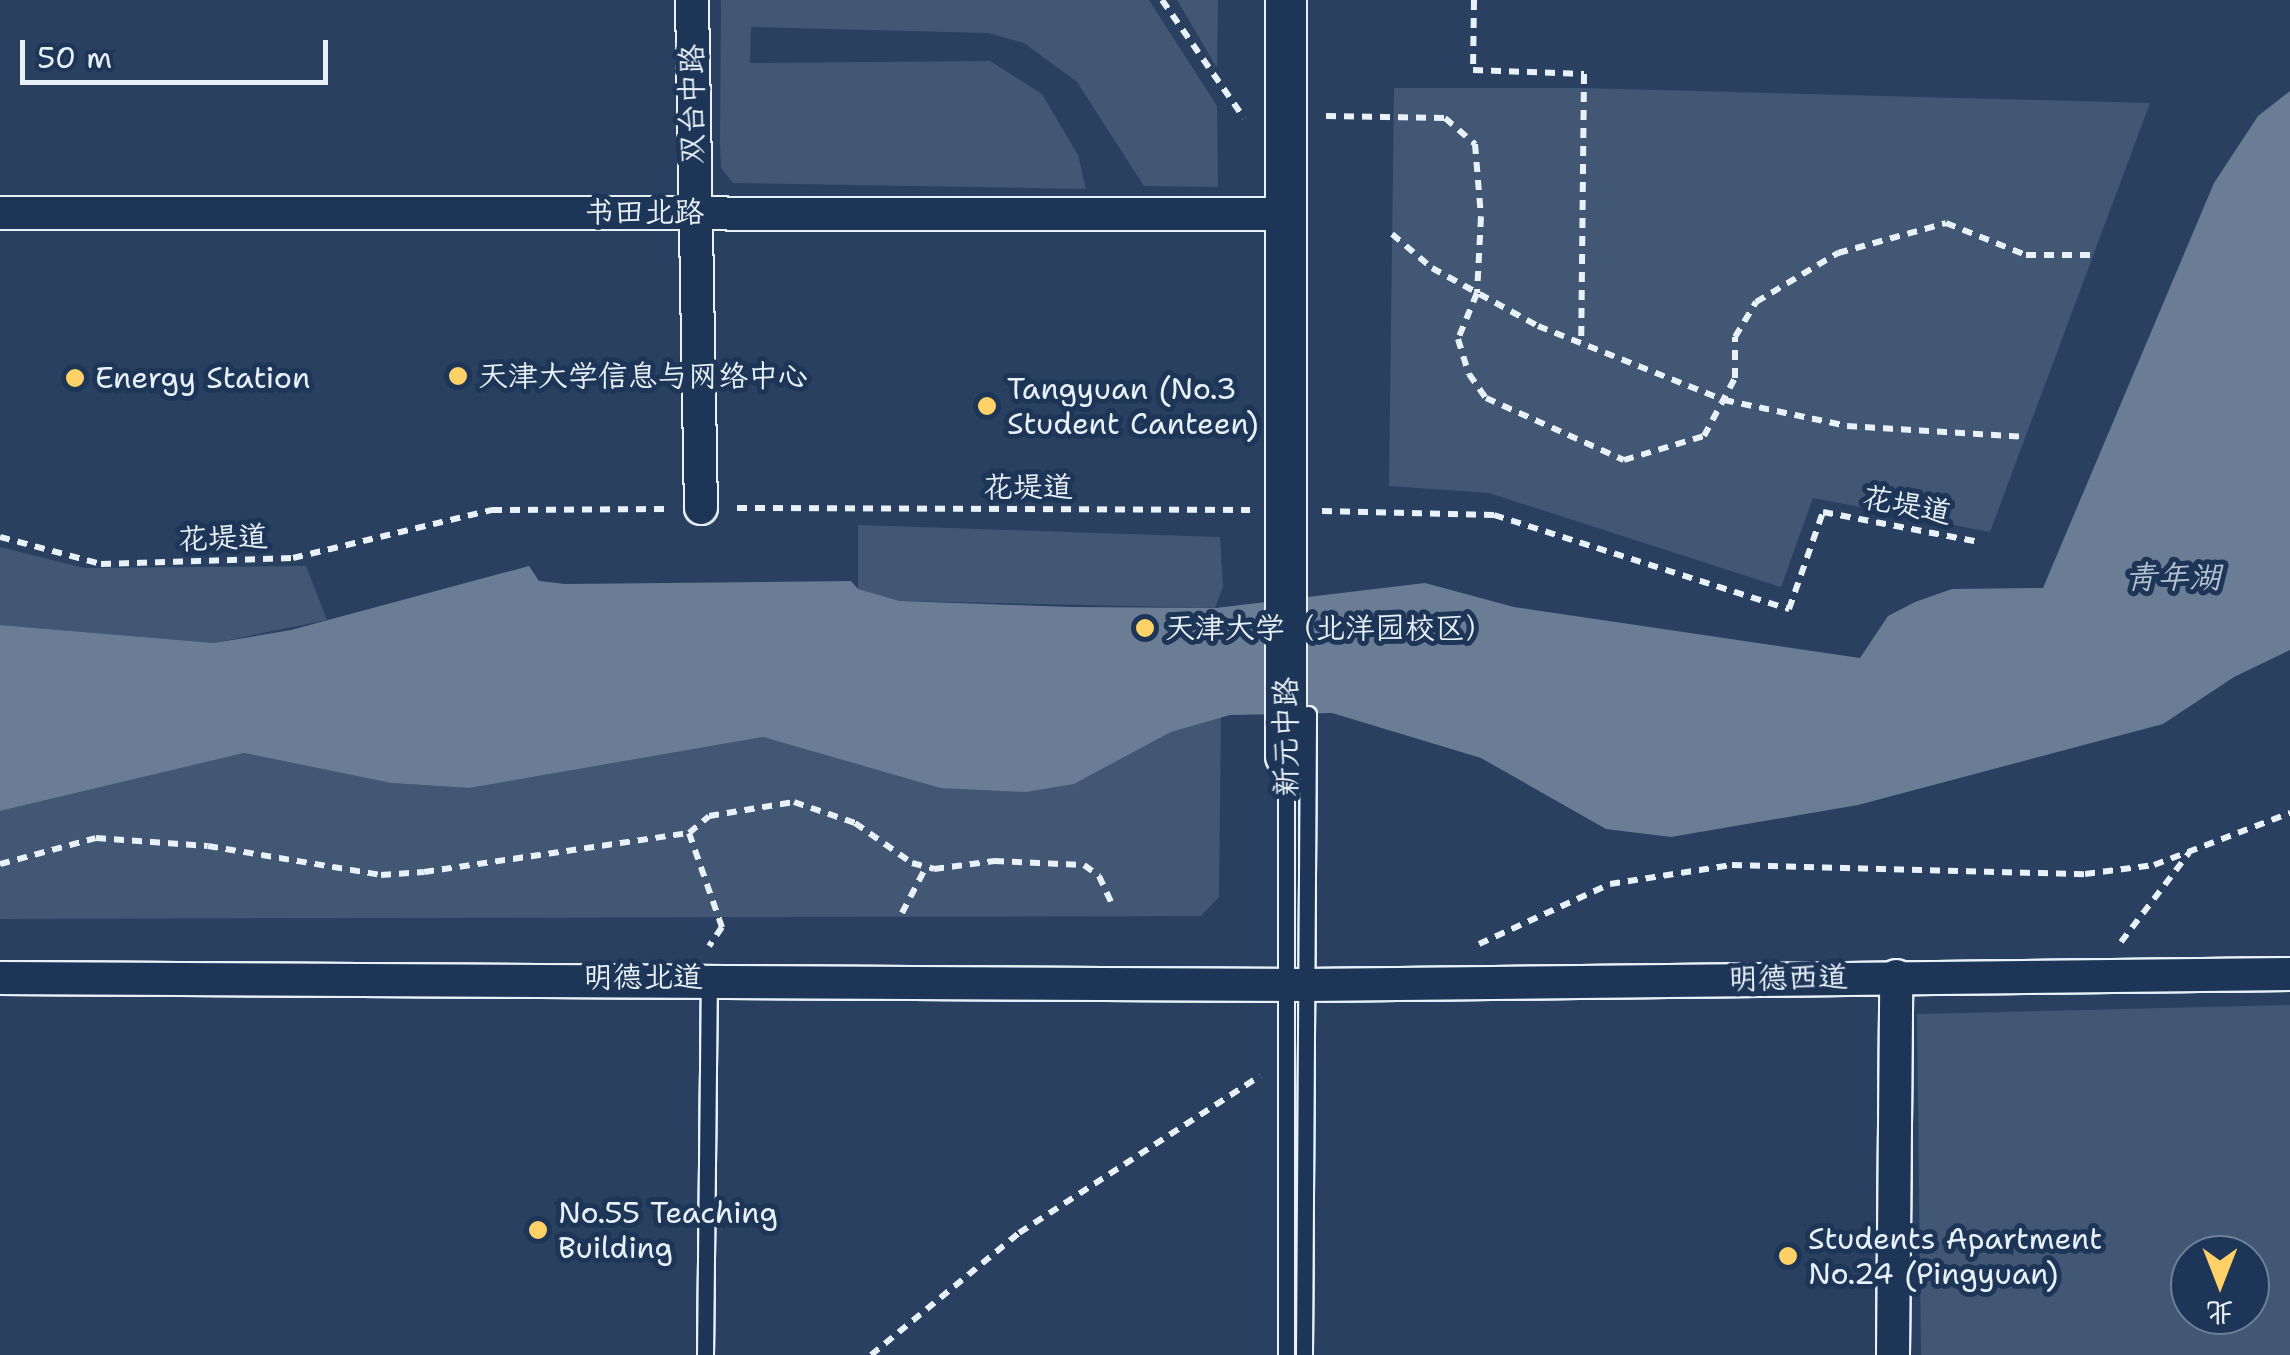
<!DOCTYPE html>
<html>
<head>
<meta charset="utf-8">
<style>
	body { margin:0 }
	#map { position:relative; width:2290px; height:1355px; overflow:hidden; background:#294061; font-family:"Shantell Sans","LXGW WenKai TC",sans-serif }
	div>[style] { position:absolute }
	.green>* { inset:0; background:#415774 }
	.water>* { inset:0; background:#6b7c95 }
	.path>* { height:6px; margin-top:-3px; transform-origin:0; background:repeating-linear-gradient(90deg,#e8f1f8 0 10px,transparent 0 18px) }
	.roads { filter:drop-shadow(2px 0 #e8f1f8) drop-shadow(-2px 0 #e8f1f8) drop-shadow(0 2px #e8f1f8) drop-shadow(0 -2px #e8f1f8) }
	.service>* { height:15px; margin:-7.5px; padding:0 7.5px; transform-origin:7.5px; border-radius:7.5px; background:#1d3557 }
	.minor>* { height:32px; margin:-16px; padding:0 16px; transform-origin:16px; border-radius:16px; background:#1d3557 }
	.tertiary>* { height:40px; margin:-20px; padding:0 20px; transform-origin:20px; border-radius:20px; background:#1d3557 }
	.dots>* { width:28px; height:28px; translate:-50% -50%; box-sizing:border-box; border:5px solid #1d3557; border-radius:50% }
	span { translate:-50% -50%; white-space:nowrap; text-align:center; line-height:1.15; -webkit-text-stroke:10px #1d3557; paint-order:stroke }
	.street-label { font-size:30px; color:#e8f1f8 }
	.poi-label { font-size:30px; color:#e8f1f8 }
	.left { translate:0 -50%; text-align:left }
	.water-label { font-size:32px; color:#b6c2d0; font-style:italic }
	.north { position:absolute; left:2170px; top:1235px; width:100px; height:100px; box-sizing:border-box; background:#1d3557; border:2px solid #6e8097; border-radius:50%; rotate:180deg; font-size:28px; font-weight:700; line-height:40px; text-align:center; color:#e8f1f8 }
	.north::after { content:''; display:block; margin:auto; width:35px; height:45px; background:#ffd166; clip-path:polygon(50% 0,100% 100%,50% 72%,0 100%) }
	.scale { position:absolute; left:20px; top:40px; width:308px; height:45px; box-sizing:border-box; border:5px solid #e8f1f8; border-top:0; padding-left:12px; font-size:30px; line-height:35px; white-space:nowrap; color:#e8f1f8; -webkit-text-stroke:8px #1d3557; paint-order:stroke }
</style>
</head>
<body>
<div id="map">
	<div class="green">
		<i style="clip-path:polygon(721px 0,1149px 0,1217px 106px,1218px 187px,1144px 186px,1077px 82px,1024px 43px,988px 33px,751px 27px,750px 63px,990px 61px,1042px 94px,1078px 155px,1086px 189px,733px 183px,721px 168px,720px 143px)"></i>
		<i style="clip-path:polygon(1177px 0,1218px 0,1217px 68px)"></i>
		<i style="clip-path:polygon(1394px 88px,1584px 88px,2150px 103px,1990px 532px,1813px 498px,1781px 587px,1489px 493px,1389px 486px)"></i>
		<i style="clip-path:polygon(858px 525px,1220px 537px,1223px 587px,1215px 608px,900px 601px,858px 589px)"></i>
		<i style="clip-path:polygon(0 547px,84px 568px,306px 566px,327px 620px,214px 643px,0 625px)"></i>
		<i style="clip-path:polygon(1221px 717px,1219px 897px,1201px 916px,0 919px,0 811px,244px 753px,391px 783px,469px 788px,763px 737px,940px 788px,1074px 784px,1171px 732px)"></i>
		<i style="clip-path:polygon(evenodd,2290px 1005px,2290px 1355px,1921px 1355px,1917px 1014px,2290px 1005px,2190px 1255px,2250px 1255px,2250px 1315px,2190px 1315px,2190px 1255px)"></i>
	</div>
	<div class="water">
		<i style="clip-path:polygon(2290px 91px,2290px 650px,2234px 677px,2163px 724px,1858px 805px,1671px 837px,1606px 829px,1481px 758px,1332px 713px,1230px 715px,1171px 732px,1074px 784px,1026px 792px,940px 788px,763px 737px,469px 788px,391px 783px,244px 753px,0 811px,0 625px,214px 643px,291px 630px,529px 566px,539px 581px,565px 584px,851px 581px,858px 589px,900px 601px,1069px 607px,1216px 608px,1425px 583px,1514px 607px,1860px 658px,1888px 616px,1915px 602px,1952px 589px,2043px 588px,2214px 183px,2258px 116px)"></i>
	</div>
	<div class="path">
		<i style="left:1162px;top:0;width:144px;rotate:55.2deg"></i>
		<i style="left:1474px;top:0;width:70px;rotate:90.8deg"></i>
		<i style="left:1473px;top:70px;width:111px;rotate:2.1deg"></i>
		<i style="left:1584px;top:74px;width:269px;rotate:90.6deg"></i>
		<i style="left:1326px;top:116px;width:119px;rotate:1deg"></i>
		<i style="left:1445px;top:118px;width:40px;rotate:41deg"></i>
		<i style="left:1475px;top:144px;width:73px;rotate:85.3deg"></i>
		<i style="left:1481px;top:217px;width:76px;rotate:93deg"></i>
		<i style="left:1477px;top:293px;width:50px;rotate:112.4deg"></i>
		<i style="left:1458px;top:339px;width:37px;rotate:73deg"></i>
		<i style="left:1469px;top:374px;width:29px;rotate:55deg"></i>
		<i style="left:1486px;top:398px;width:151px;rotate:24.2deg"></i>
		<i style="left:1624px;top:460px;width:84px;rotate:-16.7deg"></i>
		<i style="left:1704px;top:436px;width:66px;rotate:-61.9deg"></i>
		<i style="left:1735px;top:378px;width:41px;rotate:-90deg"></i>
		<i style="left:1735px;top:337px;width:41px;rotate:-59deg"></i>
		<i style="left:1756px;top:302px;width:96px;rotate:-30.9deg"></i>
		<i style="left:1838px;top:253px;width:112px;rotate:-15.5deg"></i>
		<i style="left:1946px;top:223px;width:86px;rotate:21.8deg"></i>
		<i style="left:2026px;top:255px;width:68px"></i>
		<i style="left:1392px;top:234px;width:52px;rotate:40.4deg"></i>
		<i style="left:1432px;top:268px;width:121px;rotate:28.7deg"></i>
		<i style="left:1538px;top:326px;width:200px;rotate:21.7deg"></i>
		<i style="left:1724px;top:400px;width:126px;rotate:11.9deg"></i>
		<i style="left:1847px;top:426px;width:180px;rotate:3.5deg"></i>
		<i style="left:737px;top:508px;width:513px;rotate:0.22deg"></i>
		<i style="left:1322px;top:511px;width:172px;rotate:1.3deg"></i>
		<i style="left:1494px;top:515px;width:310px;rotate:17.7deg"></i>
		<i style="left:1789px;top:609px;width:103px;rotate:-70.7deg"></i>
		<i style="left:1823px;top:512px;width:159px;rotate:10.9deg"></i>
		<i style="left:0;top:537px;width:105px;rotate:15deg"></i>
		<i style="left:101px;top:564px;width:192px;rotate:-1.8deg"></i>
		<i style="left:293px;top:558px;width:205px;rotate:-13.6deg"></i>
		<i style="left:492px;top:510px;width:173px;rotate:-0.3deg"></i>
		<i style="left:689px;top:833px;width:100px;rotate:70.7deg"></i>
		<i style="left:722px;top:927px;width:23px;rotate:124deg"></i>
		<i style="left:0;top:864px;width:99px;rotate:-15.2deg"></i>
		<i style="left:96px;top:838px;width:112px;rotate:4.1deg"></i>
		<i style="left:208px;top:846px;width:175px;rotate:9.5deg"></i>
		<i style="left:381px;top:875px;width:43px;rotate:-4deg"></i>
		<i style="left:424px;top:872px;width:268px;rotate:-8.4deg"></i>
		<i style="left:689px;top:833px;width:26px;rotate:-40deg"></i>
		<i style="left:709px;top:816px;width:86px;rotate:-9.4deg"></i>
		<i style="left:794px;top:802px;width:65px;rotate:19deg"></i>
		<i style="left:855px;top:823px;width:70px;rotate:35.1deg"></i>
		<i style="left:912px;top:863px;width:23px;rotate:15deg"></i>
		<i style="left:934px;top:869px;width:61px;rotate:-7.6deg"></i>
		<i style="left:994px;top:861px;width:90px;rotate:2.5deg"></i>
		<i style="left:1084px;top:865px;width:19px;rotate:36deg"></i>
		<i style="left:1099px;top:876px;width:33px;rotate:65deg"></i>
		<i style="left:902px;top:913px;width:52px;rotate:-62.4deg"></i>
		<i style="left:2121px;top:942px;width:112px;rotate:-52.6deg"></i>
		<i style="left:1479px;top:944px;width:144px;rotate:-24.6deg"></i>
		<i style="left:1610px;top:884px;width:123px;rotate:-8.9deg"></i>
		<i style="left:1732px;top:865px;width:353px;rotate:1.5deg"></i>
		<i style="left:2085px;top:874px;width:70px;rotate:-7.4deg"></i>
		<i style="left:2154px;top:865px;width:146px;rotate:-20.9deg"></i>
		<i style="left:871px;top:1355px;width:192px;rotate:-39.5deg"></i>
		<i style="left:1019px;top:1233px;width:288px;rotate:-33.1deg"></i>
	</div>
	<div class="roads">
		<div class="service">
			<i style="left:705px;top:1355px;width:376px;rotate:-89.4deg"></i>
			<i style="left:1286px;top:1355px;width:599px;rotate:-90deg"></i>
			<i style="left:1304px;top:1355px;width:641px;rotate:-89.64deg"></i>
		</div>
		<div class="minor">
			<i style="left:692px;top:0;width:508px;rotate:88.99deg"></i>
			<i style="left:0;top:213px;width:1287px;rotate:0.04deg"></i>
			<i style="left:0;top:978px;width:1305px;rotate:0.31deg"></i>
			<i style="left:1305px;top:985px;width:985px;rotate:-0.64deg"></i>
			<i style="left:1893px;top:1355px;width:379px;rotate:-89.5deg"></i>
		</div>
		<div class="tertiary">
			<i style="left:1286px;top:0;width:756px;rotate:90deg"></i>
		</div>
	</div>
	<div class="dots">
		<i style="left:458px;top:376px;background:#ffd166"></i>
		<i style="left:75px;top:378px;background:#ffd166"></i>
		<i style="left:987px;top:406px;background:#ffd166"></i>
		<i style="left:1145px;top:628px;background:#ffd166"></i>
		<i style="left:538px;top:1230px;background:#ffd166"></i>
		<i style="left:1788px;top:1256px;background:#ffd166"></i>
	</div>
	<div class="street-label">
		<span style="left:692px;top:104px;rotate:-90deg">双台中路</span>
		<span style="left:644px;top:212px">书田北路</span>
		<span style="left:1028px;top:487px">花堤道</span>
		<span style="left:1907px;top:505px;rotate:11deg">花堤道</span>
		<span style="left:223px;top:538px;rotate:-2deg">花堤道</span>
		<span style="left:1286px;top:737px;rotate:-90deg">新元中路</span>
		<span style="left:643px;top:977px">明德北道</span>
		<span style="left:1788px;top:978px;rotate:-1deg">明德西道</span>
	</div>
	<div class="poi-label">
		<span class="left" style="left:478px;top:376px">天津大学信息与网络中心</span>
		<span class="left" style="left:95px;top:378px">Energy Station</span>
		<span class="left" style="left:1007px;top:406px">Tangyuan (No.3<br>Student Canteen)</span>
		<span class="left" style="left:1165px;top:628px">天津大学（北洋园校区）</span>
		<span class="left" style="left:558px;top:1230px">No.55 Teaching<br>Building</span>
		<span class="left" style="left:1808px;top:1256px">Students Apartment<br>No.24 (Pingyuan)</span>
	</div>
	<div class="water-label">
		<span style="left:2173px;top:577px">青年湖</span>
	</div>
	<div class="north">北</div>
	<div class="scale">50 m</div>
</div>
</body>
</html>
